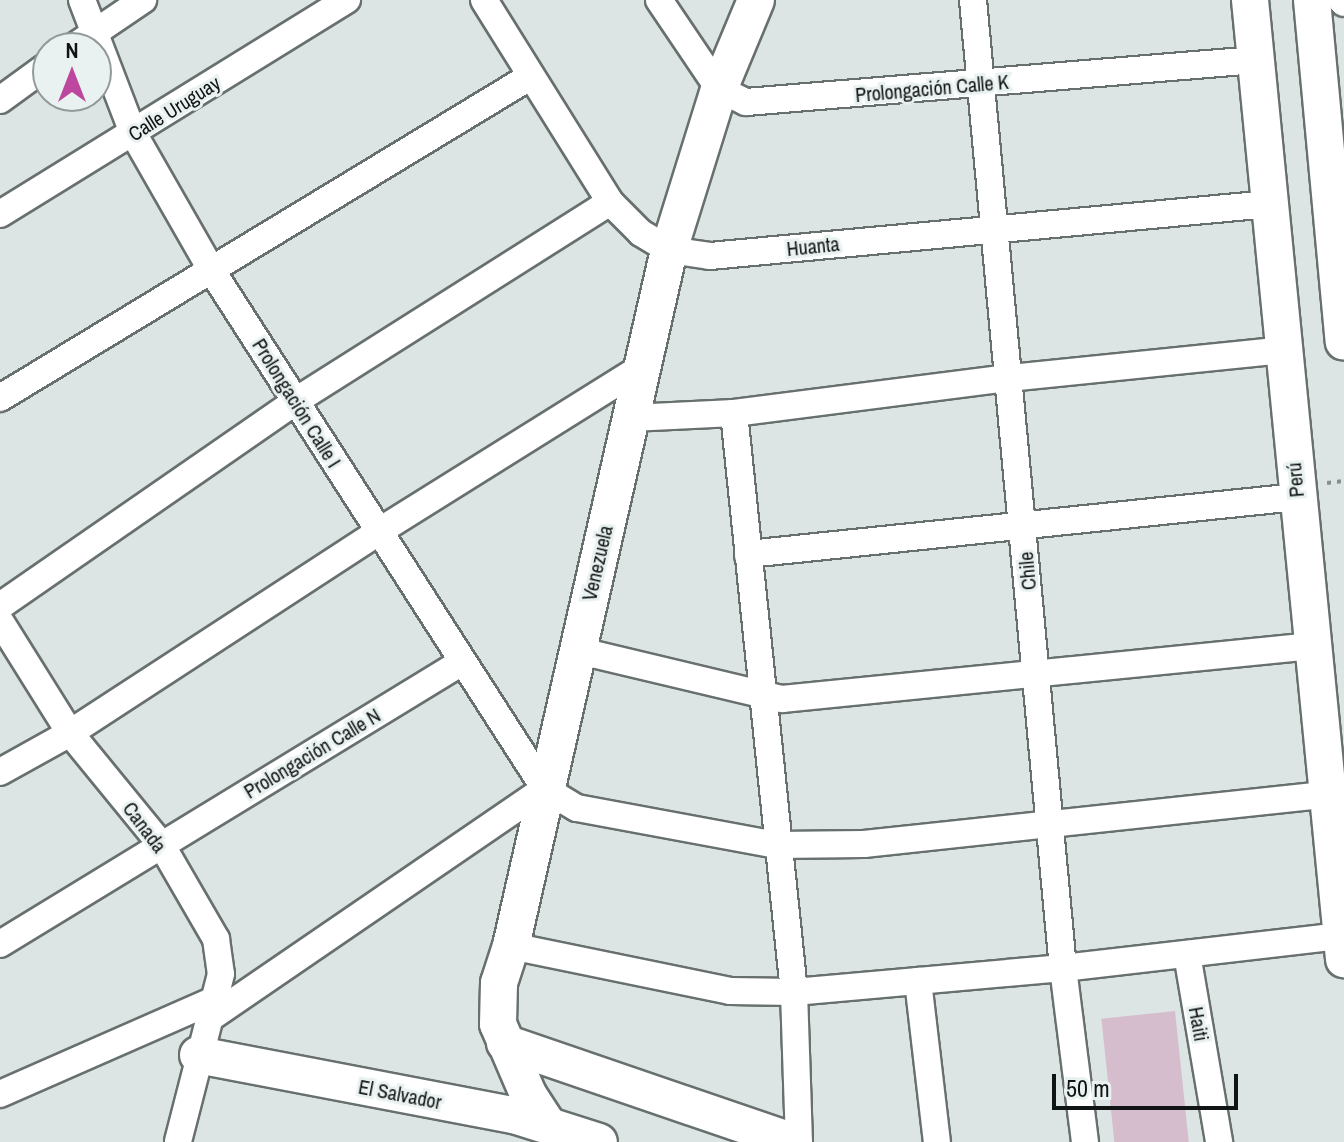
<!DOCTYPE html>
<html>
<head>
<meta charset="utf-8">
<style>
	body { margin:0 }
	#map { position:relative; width:1344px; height:1142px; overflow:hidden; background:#dce5e3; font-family:"Archivo Narrow",sans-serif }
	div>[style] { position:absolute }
	.green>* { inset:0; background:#d6bdcd; transform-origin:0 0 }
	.path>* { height:4px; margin-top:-2px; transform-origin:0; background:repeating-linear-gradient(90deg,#888e8d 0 4px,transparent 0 10px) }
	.roads { filter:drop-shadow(2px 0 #68706f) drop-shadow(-2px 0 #68706f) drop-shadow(0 2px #68706f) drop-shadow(0 -2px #68706f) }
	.street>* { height:26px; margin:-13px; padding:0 13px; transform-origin:13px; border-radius:13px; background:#fff }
	.secondary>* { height:36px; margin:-18px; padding:0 18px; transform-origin:18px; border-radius:18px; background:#fff }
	span { translate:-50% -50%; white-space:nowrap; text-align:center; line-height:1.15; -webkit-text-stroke:6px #e9f2f1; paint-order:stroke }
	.street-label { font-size:20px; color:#111414 }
	.north { position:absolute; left:32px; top:32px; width:80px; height:80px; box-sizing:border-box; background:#e9f2f1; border:2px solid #939999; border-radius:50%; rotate:0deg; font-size:22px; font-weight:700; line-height:32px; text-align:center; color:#111414 }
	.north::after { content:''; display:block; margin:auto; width:28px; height:36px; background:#bd479e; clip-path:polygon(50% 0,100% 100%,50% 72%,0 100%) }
	.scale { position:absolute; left:1052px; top:1074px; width:186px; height:36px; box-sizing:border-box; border:4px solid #111414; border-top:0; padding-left:10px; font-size:24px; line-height:28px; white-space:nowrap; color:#111414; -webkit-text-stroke:6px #e9f2f1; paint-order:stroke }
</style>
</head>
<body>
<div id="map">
	<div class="green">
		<i style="left:1175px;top:1011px;width:132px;height:74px;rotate:84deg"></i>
	</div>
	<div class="path">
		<i style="left:1327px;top:483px;width:17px;rotate:-7deg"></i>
	</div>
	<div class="roads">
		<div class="street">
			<i style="left:82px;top:0;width:142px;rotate:69deg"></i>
			<i style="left:133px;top:133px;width:159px;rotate:60.2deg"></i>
			<i style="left:212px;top:271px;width:616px;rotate:57.26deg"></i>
			<i style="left:545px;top:789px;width:37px;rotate:31deg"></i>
			<i style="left:577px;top:808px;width:203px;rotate:10.5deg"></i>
			<i style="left:777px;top:845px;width:87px;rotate:-0.7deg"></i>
			<i style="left:864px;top:844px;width:465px;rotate:-6.1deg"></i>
			<i style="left:1326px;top:795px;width:19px;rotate:-18deg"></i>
			<i style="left:484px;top:0;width:238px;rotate:58deg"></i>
			<i style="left:610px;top:202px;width:44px;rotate:45deg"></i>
			<i style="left:641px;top:233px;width:33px;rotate:31deg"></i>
			<i style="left:669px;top:250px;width:41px;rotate:8.3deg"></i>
			<i style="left:710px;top:256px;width:562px;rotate:-5.31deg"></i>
			<i style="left:659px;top:0;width:107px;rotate:56deg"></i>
			<i style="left:719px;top:89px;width:30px;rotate:26deg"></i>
			<i style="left:746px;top:102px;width:512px;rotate:-4.71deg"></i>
			<i style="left:973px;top:0;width:972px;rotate:84.69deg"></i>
			<i style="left:1063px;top:968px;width:175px;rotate:82.8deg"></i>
			<i style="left:1341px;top:0;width:4px;rotate:45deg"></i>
			<i style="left:72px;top:48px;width:86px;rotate:-34.1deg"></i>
			<i style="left:0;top:100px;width:59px;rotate:-36.1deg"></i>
			<i style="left:0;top:214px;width:408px;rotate:-31.7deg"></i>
			<i style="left:0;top:398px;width:621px;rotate:-31.23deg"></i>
			<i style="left:734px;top:413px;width:582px;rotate:84.08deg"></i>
			<i style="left:794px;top:992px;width:150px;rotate:88.1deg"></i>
			<i style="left:631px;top:418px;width:103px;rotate:-2.8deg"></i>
			<i style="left:734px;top:413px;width:277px;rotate:-7.3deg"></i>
			<i style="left:1009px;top:378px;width:275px;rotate:-5.8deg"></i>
			<i style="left:748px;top:554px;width:552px;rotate:-5.93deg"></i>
			<i style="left:0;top:606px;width:361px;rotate:-34.7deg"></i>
			<i style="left:297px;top:400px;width:370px;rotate:-32.3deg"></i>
			<i style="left:0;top:621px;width:132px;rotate:58deg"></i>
			<i style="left:70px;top:733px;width:144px;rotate:50.7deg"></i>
			<i style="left:161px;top:844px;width:110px;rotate:59.9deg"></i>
			<i style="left:216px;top:939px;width:35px;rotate:82deg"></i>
			<i style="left:221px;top:974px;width:173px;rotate:104.4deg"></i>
			<i style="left:576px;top:650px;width:212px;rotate:13.4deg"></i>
			<i style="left:782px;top:699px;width:533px;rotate:-5.71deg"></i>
			<i style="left:0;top:772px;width:80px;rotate:-29.1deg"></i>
			<i style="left:70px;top:733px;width:368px;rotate:-33.1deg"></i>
			<i style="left:378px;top:532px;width:311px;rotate:-32deg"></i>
			<i style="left:0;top:944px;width:541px;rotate:-31.4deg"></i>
			<i style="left:511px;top:946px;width:224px;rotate:11.6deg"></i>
			<i style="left:730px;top:991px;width:64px;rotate:0.9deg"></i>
			<i style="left:794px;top:992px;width:270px;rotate:-5.1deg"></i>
			<i style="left:1063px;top:968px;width:278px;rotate:-6.6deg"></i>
			<i style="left:1187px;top:954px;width:191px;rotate:80.3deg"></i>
			<i style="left:918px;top:981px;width:162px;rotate:83.3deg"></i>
			<i style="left:213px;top:1016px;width:402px;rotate:-34.4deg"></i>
			<i style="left:0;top:1094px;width:236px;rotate:-23.7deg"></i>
		</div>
		<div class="secondary">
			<i style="left:1250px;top:0;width:964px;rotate:84.4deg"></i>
			<i style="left:1312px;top:0;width:343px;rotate:84.7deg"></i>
			<i style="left:505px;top:1043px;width:305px;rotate:18.9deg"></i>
			<i style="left:198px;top:1055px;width:322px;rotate:10.8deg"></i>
			<i style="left:514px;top:1115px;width:89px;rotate:17.6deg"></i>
			<i style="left:548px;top:1125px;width:37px;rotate:-123deg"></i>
			<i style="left:528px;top:1094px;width:76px;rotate:-113.2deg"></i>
			<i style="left:498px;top:1024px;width:41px;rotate:-88.6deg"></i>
			<i style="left:499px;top:983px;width:39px;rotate:-72deg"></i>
			<i style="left:511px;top:946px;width:714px;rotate:-77.21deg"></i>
			<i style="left:669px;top:250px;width:169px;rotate:-72.7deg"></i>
			<i style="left:719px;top:89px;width:96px;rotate:-67.4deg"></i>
		</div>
	</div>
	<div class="street-label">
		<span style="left:932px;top:88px;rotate:-5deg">Prolongación Calle K</span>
		<span style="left:174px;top:108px;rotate:-32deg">Calle Uruguay</span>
		<span style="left:813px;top:246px;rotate:-6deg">Huanta</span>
		<span style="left:297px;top:403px;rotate:58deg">Prolongación Calle I</span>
		<span style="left:1295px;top:480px;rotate:-95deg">Perú</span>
		<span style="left:597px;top:563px;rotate:-77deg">Venezuela</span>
		<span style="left:1027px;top:571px;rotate:-95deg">Chile</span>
		<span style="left:312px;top:753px;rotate:-31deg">Prolongación Calle N</span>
		<span style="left:145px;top:827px;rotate:53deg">Canada</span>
		<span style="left:1199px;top:1024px;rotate:80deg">Haiti</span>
		<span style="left:400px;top:1094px;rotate:11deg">El Salvador</span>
	</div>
	<div class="north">N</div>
	<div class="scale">50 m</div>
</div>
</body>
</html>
